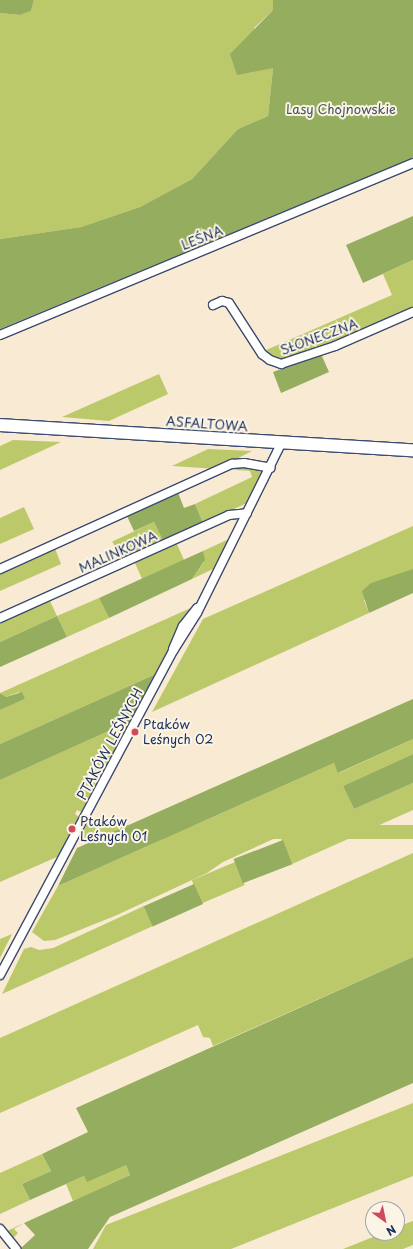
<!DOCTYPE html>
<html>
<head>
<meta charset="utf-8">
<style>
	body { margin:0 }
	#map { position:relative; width:413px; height:1249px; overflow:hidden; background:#f8ead3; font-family:"Playpen Sans",sans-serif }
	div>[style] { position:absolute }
	.green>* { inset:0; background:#bcc96a; transform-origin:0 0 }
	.forest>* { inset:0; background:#95ad5e; transform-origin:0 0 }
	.roads { filter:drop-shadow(1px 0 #3c4b70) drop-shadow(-1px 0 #3c4b70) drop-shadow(0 1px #3c4b70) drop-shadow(0 -1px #3c4b70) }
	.street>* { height:8px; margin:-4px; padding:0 4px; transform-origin:4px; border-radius:4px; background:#fff }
	.primary>* { height:12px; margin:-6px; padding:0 6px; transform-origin:6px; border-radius:6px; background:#fff }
	.dots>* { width:11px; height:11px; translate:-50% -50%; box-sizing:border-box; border:2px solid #fcf5e5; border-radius:50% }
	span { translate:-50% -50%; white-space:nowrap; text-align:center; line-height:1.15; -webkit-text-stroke:4px #fcf5e5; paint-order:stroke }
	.park-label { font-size:13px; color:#435661 }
	.street-label { font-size:13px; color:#1b2f5e }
	.poi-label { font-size:13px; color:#1b2f5e }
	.left { translate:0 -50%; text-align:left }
	.north { position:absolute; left:365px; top:1201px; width:40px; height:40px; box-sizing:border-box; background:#fcf5e5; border:1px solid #a2a6af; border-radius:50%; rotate:147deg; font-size:11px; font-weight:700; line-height:16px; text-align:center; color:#1b2f5e }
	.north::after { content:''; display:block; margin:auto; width:14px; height:18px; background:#d1495b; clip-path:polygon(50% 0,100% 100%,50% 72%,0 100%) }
</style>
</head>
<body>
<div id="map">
	<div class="green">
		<i style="clip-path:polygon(34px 0,273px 0,273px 10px,254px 28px,273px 68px,268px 116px,238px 129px,192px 179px,140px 207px,81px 227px,0 239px,0 13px,20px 15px,31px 11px)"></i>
		<i style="clip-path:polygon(413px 260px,413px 309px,327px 348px,285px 361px,276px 360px,264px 351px,392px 295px,383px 274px)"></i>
		<i style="clip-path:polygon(159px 374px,168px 394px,109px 421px,62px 417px)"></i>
		<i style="clip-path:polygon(13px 440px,61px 442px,0 470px,0 446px)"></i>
		<i style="clip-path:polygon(208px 449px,252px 451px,217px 469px,172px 466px)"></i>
		<i style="clip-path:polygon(232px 466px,259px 469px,263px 472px,247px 503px,203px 523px,195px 504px,252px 477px,250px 471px,225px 469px)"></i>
		<i style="clip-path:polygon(24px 507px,34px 529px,0 544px,0 518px)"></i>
		<i style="left:154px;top:522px;width:21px;height:46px;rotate:65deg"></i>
		<i style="clip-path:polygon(413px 526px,413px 569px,364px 600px,369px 613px,152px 712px,203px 619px)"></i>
		<i style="clip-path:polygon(229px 539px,213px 569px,192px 579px,204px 562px,203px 551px)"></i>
		<i style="left:176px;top:542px;width:20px;height:46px;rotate:66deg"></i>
		<i style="clip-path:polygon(54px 546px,61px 564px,0 591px,0 570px)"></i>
		<i style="clip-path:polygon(99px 598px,109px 618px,67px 637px,57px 616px,0 642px,0 621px,49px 599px,57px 616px)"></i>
		<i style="clip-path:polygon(193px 607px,156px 674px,0 744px,0 710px,25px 699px,19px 692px,6px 697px,0 693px)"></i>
		<i style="clip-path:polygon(131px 721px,108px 766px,101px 772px,91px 769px,87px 776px,96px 784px,81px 812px,77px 810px,75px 814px,79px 817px,70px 830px,68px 839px,59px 856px,0 882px,0 780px)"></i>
		<i style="clip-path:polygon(413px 739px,413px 754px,343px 786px,354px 809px,413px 783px,413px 810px,292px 864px,280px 836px,223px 862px,207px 873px,117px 915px,55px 940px,44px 941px,32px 932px,58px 886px,334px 763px,339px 773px)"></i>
		<i style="left:413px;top:825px;width:14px;height:452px;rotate:90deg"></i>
		<i style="clip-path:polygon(413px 853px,413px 957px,213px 1046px,210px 1038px,203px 1037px,198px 1025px,0 1113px,0 1038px)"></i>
		<i style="left:235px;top:862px;width:25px;height:47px;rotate:67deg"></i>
		<i style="clip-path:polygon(144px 906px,153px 926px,2px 994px,24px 949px,31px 947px,39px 950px,53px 948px)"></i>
		<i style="clip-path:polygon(12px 934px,0 958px,0 939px)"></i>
		<i style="clip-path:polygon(413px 1103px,413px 1176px,231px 1249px,93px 1249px,106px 1225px)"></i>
		<i style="clip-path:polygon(42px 1154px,51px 1171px,22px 1184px,30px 1200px,0 1214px,0 1173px)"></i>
		<i style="clip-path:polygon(126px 1164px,130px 1175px,73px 1201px,66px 1184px,84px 1176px,87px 1181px)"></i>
		<i style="clip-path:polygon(413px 1221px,413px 1245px,403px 1249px,343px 1249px,383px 1233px,397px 1233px,397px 1227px)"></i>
		<i style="clip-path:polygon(24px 1223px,14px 1229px,18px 1233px,13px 1238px,5px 1232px)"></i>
	</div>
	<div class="forest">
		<i style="clip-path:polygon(0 0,34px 0,31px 11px,20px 15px,0 13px)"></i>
		<i style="clip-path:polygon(273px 0,413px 0,413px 158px,0 329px,0 239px,81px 227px,140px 207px,192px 179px,238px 129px,268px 116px,273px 68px,237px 75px,230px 54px,273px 10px)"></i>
		<i style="clip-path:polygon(413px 216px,413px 260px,363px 283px,346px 245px)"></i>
		<i style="clip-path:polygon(321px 354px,329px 372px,281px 393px,273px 372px)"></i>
		<i style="clip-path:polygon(177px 490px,184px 508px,195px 504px,203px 523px,163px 541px,154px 522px,134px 531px,126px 514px)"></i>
		<i style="clip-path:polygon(203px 551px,205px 560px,192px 579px,109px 618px,99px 598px)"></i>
		<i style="clip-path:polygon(413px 569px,413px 593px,369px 613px,362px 591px,371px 583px)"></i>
		<i style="clip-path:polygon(57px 616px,67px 637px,0 667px,0 642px)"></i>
		<i style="clip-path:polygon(156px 674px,131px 721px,0 780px,0 744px)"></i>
		<i style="clip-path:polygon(22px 692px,25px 699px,0 710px,0 693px,6px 697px)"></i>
		<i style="clip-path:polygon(413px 699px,413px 739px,338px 773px,334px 763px,58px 886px,77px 848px)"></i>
		<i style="clip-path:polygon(413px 754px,413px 783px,354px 809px,343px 786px)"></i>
		<i style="left:283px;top:840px;width:26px;height:53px;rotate:69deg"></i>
		<i style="left:194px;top:884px;width:22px;height:55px;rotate:66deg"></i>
		<i style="clip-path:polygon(413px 957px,413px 1083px,110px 1217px,88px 1249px,20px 1249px,35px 1235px,24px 1223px,130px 1175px,126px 1165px,87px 1182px,84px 1176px,30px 1200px,22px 1184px,51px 1171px,42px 1154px,88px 1132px,76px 1108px)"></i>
	</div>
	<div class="roads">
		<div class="street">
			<i style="left:213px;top:305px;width:10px;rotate:-24deg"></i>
			<i style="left:222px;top:301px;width:7px;rotate:16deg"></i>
			<i style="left:229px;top:303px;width:61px;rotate:57.1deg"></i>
			<i style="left:262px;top:354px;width:10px;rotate:37deg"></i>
			<i style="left:270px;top:360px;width:12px;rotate:20deg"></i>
			<i style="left:281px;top:364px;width:57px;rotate:-18.4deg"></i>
			<i style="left:335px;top:346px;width:85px;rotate:-23.6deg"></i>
			<i style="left:0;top:335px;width:447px;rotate:-22.6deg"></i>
			<i style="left:0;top:569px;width:255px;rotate:-24.4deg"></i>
			<i style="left:232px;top:464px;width:12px;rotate:-5deg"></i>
			<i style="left:244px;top:463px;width:27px;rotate:10deg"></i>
			<i style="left:0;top:618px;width:251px;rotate:-24.2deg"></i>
			<i style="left:229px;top:515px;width:18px;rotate:-6deg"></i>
			<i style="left:173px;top:649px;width:25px;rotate:-67deg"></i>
			<i style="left:183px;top:626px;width:23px;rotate:-52deg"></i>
			<i style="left:0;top:975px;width:367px;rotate:-61.9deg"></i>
			<i style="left:173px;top:651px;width:45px;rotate:-57.7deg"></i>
			<i style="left:197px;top:613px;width:191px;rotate:-63.6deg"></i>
			<i style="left:0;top:1229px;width:26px;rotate:51deg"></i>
		</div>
		<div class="primary">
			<i style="left:0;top:425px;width:414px;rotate:3.5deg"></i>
		</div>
	</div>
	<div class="dots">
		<i style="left:135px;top:732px;background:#d1495b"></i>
		<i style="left:72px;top:829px;background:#d1495b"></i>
	</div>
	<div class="park-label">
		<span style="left:341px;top:109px">Lasy Chojnowskie</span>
	</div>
	<div class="street-label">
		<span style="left:202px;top:238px;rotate:-22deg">LEŚNA</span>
		<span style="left:319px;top:337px;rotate:-20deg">SŁONECZNA</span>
		<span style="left:207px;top:424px;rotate:4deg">ASFALTOWA</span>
		<span style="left:118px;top:552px;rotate:-24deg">MALINKOWA</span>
		<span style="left:110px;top:744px;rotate:-62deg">PTAKÓW LEŚNYCH</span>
	</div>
	<div class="poi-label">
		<span class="left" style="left:143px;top:732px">Ptaków<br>Leśnych 02</span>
		<span class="left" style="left:80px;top:829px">Ptaków<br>Leśnych 01</span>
	</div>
	<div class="north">N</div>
</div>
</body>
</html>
